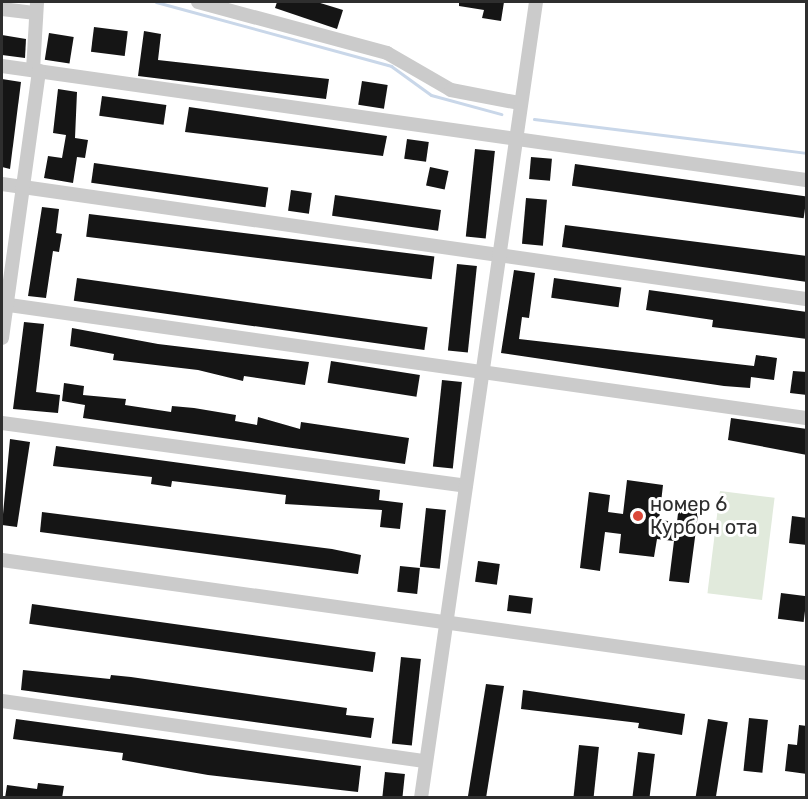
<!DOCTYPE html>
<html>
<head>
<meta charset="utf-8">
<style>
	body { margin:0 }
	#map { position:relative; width:808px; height:799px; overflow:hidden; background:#fff; font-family:Rubik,sans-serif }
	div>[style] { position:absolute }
	.green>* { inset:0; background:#e1eadc; transform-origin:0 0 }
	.stream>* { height:3px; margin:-1.5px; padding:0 1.5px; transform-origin:1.5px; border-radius:1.5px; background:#c9d7e9 }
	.building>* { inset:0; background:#151515; transform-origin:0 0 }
	.minor>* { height:14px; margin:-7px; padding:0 7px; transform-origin:7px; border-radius:7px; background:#cbcbcb }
	.dots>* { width:16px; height:16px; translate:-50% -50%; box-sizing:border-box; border:3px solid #fff; border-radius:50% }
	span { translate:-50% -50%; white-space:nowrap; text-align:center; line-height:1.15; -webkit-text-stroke:6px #fff; paint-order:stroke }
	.poi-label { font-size:20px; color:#2e2e2e }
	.left { translate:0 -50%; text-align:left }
	.frame { position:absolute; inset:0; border:3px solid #2e2e2e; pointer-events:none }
</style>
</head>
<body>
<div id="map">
	<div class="green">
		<i style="left:720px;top:491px;width:55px;height:103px;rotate:7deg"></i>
	</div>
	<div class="stream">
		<i style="left:156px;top:2px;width:244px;rotate:15.2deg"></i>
		<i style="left:391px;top:66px;width:49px;rotate:35.9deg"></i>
		<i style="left:431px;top:95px;width:73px;rotate:15.2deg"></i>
		<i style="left:534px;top:119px;width:274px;rotate:7.1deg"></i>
	</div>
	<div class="building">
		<i style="clip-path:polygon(277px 2px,317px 2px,343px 10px,337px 29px,275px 8px)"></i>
		<i style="clip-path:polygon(459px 2px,504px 2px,501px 21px,482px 18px,484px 10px,459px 6px)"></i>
		<i style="left:94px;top:27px;width:34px;height:25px;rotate:7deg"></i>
		<i style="clip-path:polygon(144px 31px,161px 34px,158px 60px,329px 79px,326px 99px,138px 76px)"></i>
		<i style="left:49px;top:33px;width:25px;height:27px;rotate:9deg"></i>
		<i style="clip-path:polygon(2px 35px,26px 39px,25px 58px,2px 55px)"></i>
		<i style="clip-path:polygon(2px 79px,21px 82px,10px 169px,2px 167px)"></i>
		<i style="left:362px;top:81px;width:26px;height:24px;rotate:9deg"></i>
		<i style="clip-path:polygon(58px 89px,77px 92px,75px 138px,88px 140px,85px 158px,77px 157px,73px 183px,44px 178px,48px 156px,62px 158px,66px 135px,53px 133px)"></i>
		<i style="left:102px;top:96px;width:65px;height:20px;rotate:8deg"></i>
		<i style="clip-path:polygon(189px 107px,387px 136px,383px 156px,185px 132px)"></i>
		<i style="left:407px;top:139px;width:22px;height:20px;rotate:8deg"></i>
		<i style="left:475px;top:149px;width:20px;height:88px;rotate:6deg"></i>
		<i style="left:531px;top:157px;width:21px;height:22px;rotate:5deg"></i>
		<i style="left:94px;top:163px;width:176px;height:20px;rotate:8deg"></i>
		<i style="left:575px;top:164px;width:234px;height:22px;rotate:8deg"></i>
		<i style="left:430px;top:167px;width:19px;height:19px;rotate:12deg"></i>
		<i style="left:291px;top:190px;width:21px;height:21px;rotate:8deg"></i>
		<i style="left:335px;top:195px;width:107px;height:21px;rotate:8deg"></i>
		<i style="left:526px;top:198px;width:21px;height:46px;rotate:5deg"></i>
		<i style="clip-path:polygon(42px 207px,59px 209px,56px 233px,62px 234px,59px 252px,53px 251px,46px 298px,28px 296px)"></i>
		<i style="left:89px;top:214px;width:348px;height:23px;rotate:7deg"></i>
		<i style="clip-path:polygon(565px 225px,807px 256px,807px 282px,562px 247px)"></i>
		<i style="left:457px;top:264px;width:20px;height:87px;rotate:6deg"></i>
		<i style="clip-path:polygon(514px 270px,535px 273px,529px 318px,522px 317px,519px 339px,754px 366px,756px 355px,777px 358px,774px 380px,751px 377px,750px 388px,724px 386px,501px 353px)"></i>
		<i style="left:77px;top:278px;width:354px;height:23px;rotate:8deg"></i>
		<i style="left:554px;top:278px;width:68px;height:20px;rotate:8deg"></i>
		<i style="clip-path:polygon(649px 290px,807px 312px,807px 339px,712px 327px,713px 320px,646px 310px)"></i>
		<i style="clip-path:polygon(24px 322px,44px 324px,36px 392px,60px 395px,58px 413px,13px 409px)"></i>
		<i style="clip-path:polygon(72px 328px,158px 344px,309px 362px,305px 385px,244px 376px,243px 381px,198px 370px,113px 360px,114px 354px,70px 346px)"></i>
		<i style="left:331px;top:361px;width:90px;height:22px;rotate:9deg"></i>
		<i style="clip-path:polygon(793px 371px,807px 372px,807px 395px,790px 393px)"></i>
		<i style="left:442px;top:380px;width:20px;height:87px;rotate:6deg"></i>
		<i style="clip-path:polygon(64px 383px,84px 386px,83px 395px,126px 399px,125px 405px,171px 412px,172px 406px,194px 408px,236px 415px,235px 421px,257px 425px,258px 417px,300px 429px,301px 422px,409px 438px,405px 464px,83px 418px,85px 405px,62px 401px)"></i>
		<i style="clip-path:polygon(731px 418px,807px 429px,807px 455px,728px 440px)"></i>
		<i style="clip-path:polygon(10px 439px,30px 442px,17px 527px,2px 525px)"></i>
		<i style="clip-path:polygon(56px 446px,380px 490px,379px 500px,403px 503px,400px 529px,380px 527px,382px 510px,285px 504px,286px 495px,172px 481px,171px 487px,151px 484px,152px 477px,53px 466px)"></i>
		<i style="clip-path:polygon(627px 480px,663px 485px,659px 520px,677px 522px,679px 505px,699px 507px,689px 583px,669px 581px,674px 541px,657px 539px,654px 557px,619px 553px,621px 534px,605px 532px,600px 571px,580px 568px,589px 492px,610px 495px,608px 512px,623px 514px)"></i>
		<i style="left:426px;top:508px;width:20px;height:59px;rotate:6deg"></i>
		<i style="clip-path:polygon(42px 512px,332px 549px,361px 555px,358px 574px,40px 532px)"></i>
		<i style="clip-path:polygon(792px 516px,807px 518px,807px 545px,789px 543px)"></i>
		<i style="left:478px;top:561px;width:22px;height:21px;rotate:8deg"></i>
		<i style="left:400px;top:566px;width:20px;height:26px;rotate:6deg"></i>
		<i style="left:781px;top:593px;width:26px;height:26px;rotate:7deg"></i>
		<i style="left:509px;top:595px;width:24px;height:16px;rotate:7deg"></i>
		<i style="left:32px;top:604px;width:347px;height:20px;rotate:8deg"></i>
		<i style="left:401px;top:657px;width:20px;height:87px;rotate:6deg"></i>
		<i style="clip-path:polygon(23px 670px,110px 679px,111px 675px,131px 677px,347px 708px,346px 715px,374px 718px,371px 738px,21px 690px)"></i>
		<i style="clip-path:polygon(486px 684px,504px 686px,486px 798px,480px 798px,468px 796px)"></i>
		<i style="clip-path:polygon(523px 690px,685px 714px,682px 735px,638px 728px,639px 723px,521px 709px)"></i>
		<i style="left:749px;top:718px;width:19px;height:53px;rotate:6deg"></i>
		<i style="clip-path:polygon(16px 719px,361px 766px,358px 792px,208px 775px,122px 760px,123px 753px,13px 739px)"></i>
		<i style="left:708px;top:719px;width:20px;height:80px;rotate:9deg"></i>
		<i style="clip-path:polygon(799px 725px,807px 726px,807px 774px,785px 771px,788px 744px,797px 745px)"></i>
		<i style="left:579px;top:745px;width:20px;height:53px;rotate:6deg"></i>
		<i style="left:638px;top:752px;width:17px;height:46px;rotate:7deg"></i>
		<i style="left:385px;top:772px;width:20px;height:26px;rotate:6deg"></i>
		<i style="clip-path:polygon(38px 783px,64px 786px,62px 798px,5px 798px,7px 785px,37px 789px)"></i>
	</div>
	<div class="minor">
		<i style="left:198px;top:2px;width:196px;rotate:15.1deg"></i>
		<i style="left:387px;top:53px;width:74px;rotate:30deg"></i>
		<i style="left:451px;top:90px;width:69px;rotate:10.8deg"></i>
		<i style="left:2px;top:9px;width:34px;rotate:7deg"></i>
		<i style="left:2px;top:66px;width:812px;rotate:8.07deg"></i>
		<i style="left:33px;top:70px;width:68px;rotate:-86.6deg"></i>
		<i style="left:2px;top:184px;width:812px;rotate:8.14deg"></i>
		<i style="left:2px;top:304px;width:812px;rotate:8.07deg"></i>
		<i style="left:2px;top:338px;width:270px;rotate:-82.1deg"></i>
		<i style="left:2px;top:423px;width:468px;rotate:7.7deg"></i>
		<i style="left:2px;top:560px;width:812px;rotate:8deg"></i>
		<i style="left:2px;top:701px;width:427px;rotate:8.1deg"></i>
		<i style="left:421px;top:798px;width:804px;rotate:-81.78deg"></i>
	</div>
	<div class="dots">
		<i style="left:638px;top:516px;background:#db4839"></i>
	</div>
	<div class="poi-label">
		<span class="left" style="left:650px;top:516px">номер 6<br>Курбон ота</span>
	</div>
	<div class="frame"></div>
</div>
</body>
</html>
